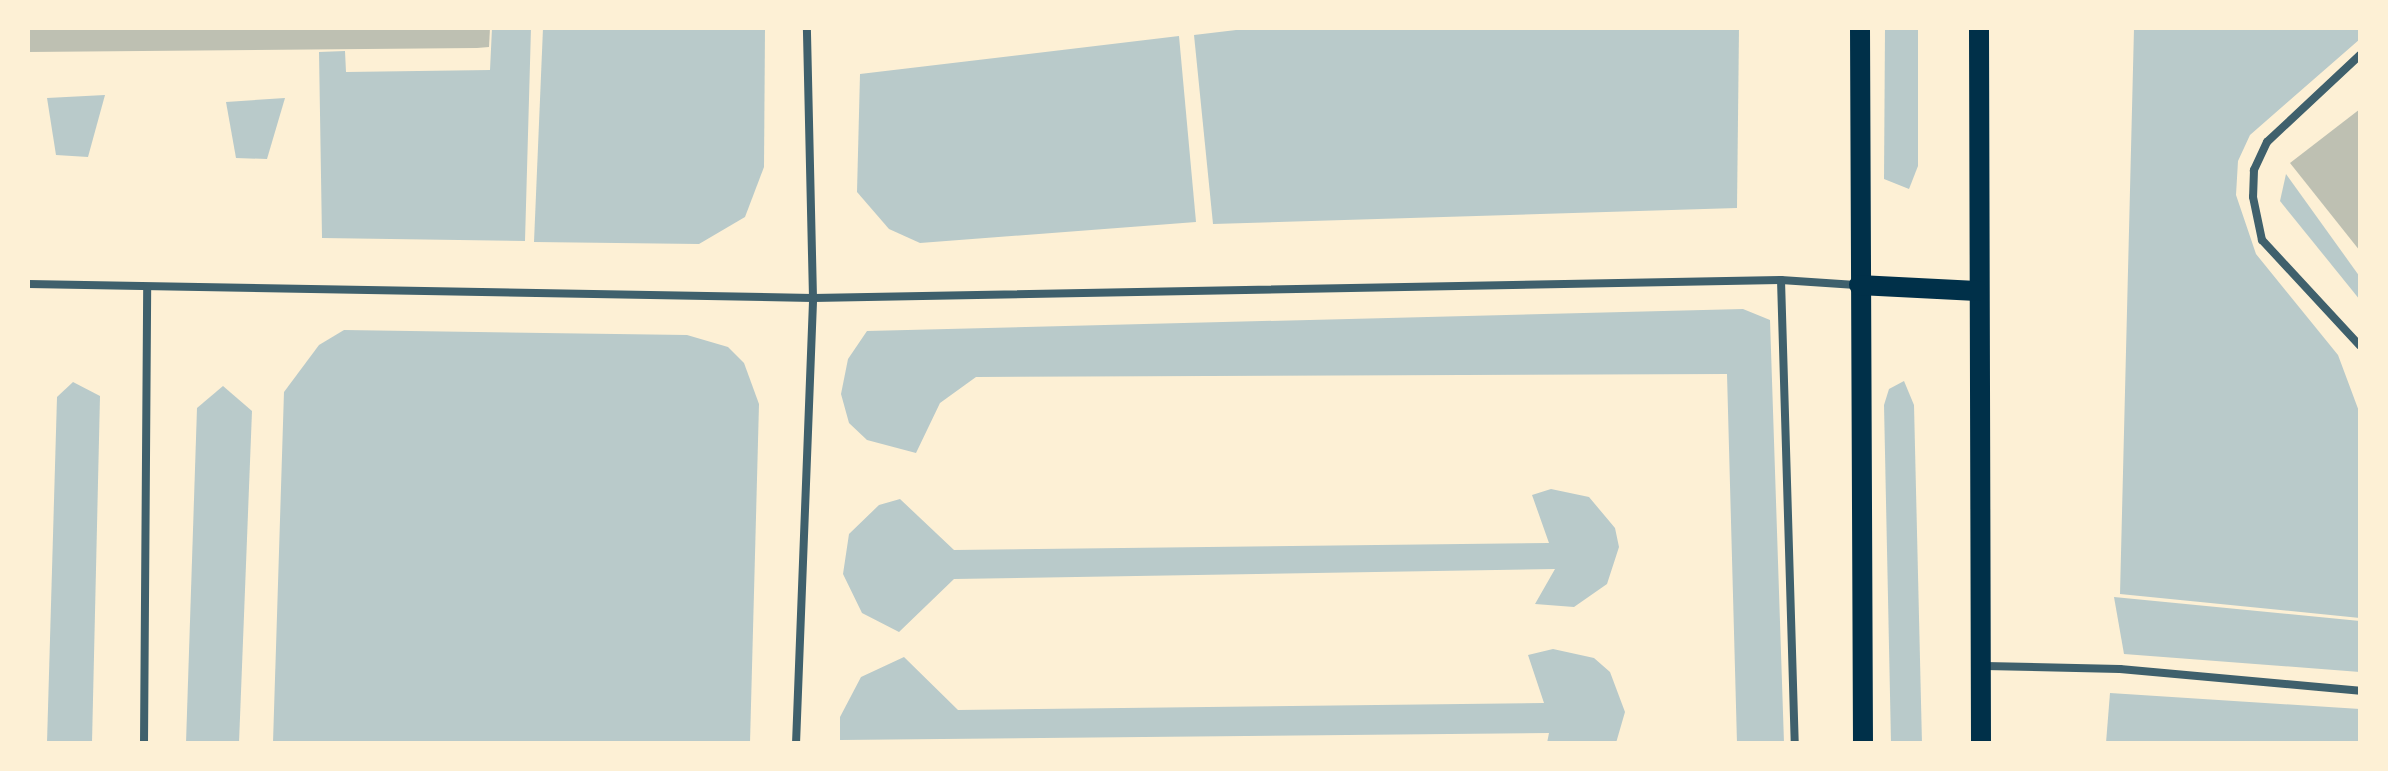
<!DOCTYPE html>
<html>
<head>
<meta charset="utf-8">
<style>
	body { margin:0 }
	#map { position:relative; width:2388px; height:771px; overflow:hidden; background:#fdf0d5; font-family:Signika,sans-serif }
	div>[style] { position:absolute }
	.green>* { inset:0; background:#b9caca }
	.building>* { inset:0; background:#bec0b2 }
	.service>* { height:8px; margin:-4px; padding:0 4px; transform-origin:4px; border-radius:4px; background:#3f606c }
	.secondary>* { height:20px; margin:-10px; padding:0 10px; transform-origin:10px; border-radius:10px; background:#003049 }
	span { translate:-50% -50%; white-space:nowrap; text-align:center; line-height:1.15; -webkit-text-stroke:8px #fdf0d5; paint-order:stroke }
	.frame { position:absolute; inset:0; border:30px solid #fdf0d5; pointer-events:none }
</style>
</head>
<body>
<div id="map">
	<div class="green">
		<i style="clip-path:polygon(492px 28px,531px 28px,525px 241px,322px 238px,319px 52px,345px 51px,346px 72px,490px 70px)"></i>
		<i style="clip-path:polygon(543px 28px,765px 28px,764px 167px,745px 217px,699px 244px,534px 242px)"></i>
		<i style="clip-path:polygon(1253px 28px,1739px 28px,1737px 208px,1213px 224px,1194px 35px)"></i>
		<i style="clip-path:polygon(1885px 28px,1918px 28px,1918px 166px,1909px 189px,1884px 179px)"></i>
		<i style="clip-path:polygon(2134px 28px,2360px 28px,2360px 39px,2250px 135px,2238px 161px,2236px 195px,2256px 254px,2338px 355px,2360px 414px,2360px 618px,2120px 594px)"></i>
		<i style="clip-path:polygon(1179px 36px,1196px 222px,920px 243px,889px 229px,857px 192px,860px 74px)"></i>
		<i style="clip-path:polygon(105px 95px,88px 157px,56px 155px,47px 98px)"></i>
		<i style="clip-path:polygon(285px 98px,267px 159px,236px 158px,226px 102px)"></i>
		<i style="clip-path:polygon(2286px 174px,2360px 277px,2360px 300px,2280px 201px)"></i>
		<i style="clip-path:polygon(1743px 309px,1770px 320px,1784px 743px,1737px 743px,1727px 374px,976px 377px,940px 403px,916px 453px,867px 440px,849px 423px,841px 394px,848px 359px,867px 331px)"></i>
		<i style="clip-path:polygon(344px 330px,687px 335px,728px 347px,744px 363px,759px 404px,750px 743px,273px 743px,284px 392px,319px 345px)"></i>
		<i style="clip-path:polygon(1904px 381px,1914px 405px,1922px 744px,1891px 743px,1884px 405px,1889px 389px)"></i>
		<i style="clip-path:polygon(73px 382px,100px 396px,92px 743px,47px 743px,57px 397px)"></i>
		<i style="clip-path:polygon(223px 386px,252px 411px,239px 743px,186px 743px,197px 408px)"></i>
		<i style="clip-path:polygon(1551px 489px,1589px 497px,1615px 528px,1619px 547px,1607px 584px,1574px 607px,1535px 604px,1555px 569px,954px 579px,899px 632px,862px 613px,843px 574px,849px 534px,879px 505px,900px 499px,954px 550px,1549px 543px,1532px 495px)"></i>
		<i style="clip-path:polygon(2114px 597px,2360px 621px,2360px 672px,2124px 654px)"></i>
		<i style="clip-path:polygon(1553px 649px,1594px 658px,1610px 672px,1625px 712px,1616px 743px,1547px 743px,1549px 733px,840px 740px,840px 717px,861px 677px,904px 657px,958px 710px,1544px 703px,1528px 655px)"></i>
		<i style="clip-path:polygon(2110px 693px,2360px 709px,2360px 743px,2106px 743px)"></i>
	</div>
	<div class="building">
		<i style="clip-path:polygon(28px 28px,490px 28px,489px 47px,477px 48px,28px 52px)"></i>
		<i style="clip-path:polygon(2360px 109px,2360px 251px,2290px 163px)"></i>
	</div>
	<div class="service">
		<i style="left:2360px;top:55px;width:127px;rotate:136.9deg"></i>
		<i style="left:2267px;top:142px;width:31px;rotate:115deg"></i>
		<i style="left:2254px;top:170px;width:27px;rotate:92deg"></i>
		<i style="left:2253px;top:197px;width:44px;rotate:78.2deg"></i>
		<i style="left:2262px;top:240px;width:144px;rotate:47.2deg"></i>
		<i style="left:1781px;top:280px;width:75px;rotate:3.8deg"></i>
		<i style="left:28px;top:284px;width:785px;rotate:1.02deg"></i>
		<i style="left:813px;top:298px;width:968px;rotate:-1.07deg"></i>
		<i style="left:1781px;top:280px;width:464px;rotate:88.3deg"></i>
		<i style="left:1985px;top:666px;width:135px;rotate:1.3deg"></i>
		<i style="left:2120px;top:669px;width:241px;rotate:5.2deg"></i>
		<i style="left:144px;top:744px;width:455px;rotate:-89.6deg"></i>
		<i style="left:796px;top:744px;width:446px;rotate:-87.8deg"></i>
		<i style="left:813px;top:298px;width:270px;rotate:-91.3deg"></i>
	</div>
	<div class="secondary">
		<i style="left:1860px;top:28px;width:716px;rotate:89.76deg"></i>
		<i style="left:1979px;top:28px;width:716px;rotate:89.84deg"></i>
		<i style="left:1859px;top:285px;width:118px;rotate:2.9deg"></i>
	</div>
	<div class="frame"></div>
</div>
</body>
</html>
